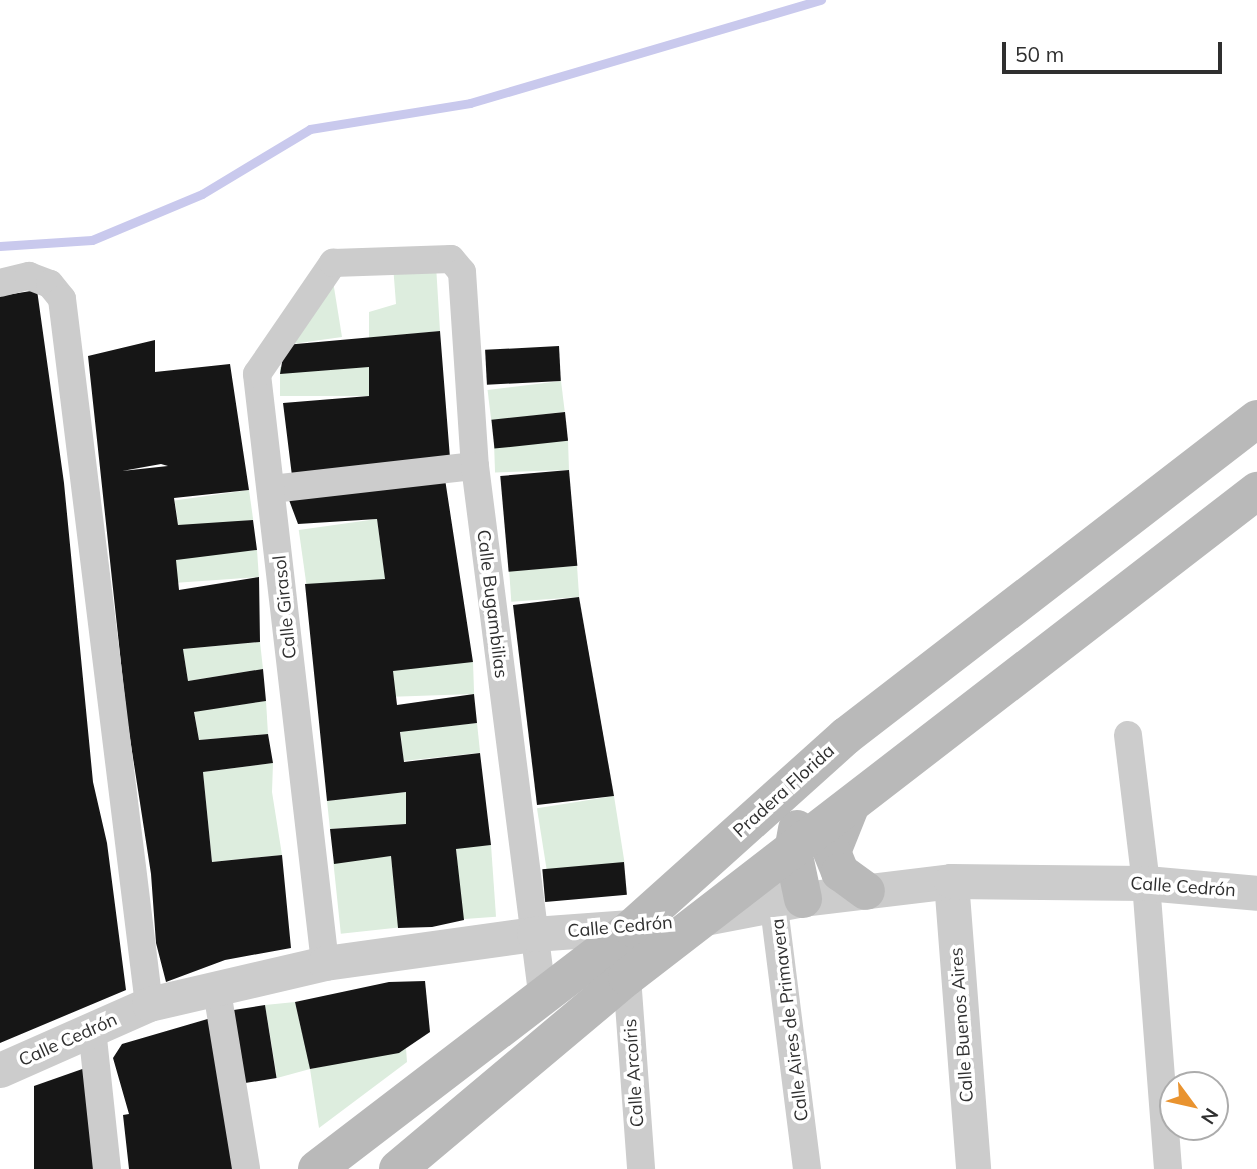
<!DOCTYPE html>
<html>
<head>
<meta charset="utf-8">
<style>
	body { margin:0 }
	#map { position:relative; width:1257px; height:1169px; overflow:hidden; background:#fff; font-family:Mulish,sans-serif }
	div>[style] { position:absolute }
	.green>* { inset:0; background:#ddedde; transform-origin:0 0 }
	.stream>* { height:9px; margin:-4.5px; padding:0 4.5px; transform-origin:4.5px; border-radius:4.5px; background:#c9c9ed }
	.building>* { inset:0; background:#161616; transform-origin:0 0 }
	.minor>* { height:28px; margin:-14px; padding:0 14px; transform-origin:14px; border-radius:14px; background:#ccc }
	.tertiary>* { height:35px; margin:-17.5px; padding:0 17.5px; transform-origin:17.5px; border-radius:17.5px; background:#ccc }
	.secondary>* { height:38px; margin:-19px; padding:0 19px; transform-origin:19px; border-radius:19px; background:#b9b9b9 }
	span { translate:-50% -50%; white-space:nowrap; text-align:center; line-height:1.15; -webkit-text-stroke:7px #fff; paint-order:stroke }
	.street-label { font-size:18px; color:#2f2f2f }
	.north { position:absolute; left:1159px; top:1071px; width:70px; height:70px; box-sizing:border-box; background:#fff; border:2px solid #acacac; border-radius:50%; rotate:123deg; font-size:19px; font-weight:700; line-height:28px; text-align:center; color:#2f2f2f }
	.north::after { content:''; display:block; margin:auto; width:24px; height:32px; background:#e9932f; clip-path:polygon(50% 0,100% 100%,50% 72%,0 100%) }
	.scale { position:absolute; left:1002px; top:42px; width:220px; height:32px; box-sizing:border-box; border:4px solid #2f2f2f; border-top:0; padding-left:9px; font-size:21px; line-height:24px; white-space:nowrap; color:#2f2f2f; -webkit-text-stroke:5px #fff; paint-order:stroke }
</style>
</head>
<body>
<div id="map">
	<div class="green">
		<i style="clip-path:polygon(393px 265px,436px 265px,440px 331px,369px 338px,369px 312px,396px 304px)"></i>
		<i style="clip-path:polygon(332px 275px,342px 337px,285px 345px)"></i>
		<i style="left:369px;top:367px;width:29px;height:89px;rotate:90deg"></i>
		<i style="left:561px;top:381px;width:31px;height:74px;rotate:83deg"></i>
		<i style="left:568px;top:441px;width:29px;height:74px;rotate:88deg"></i>
		<i style="left:249px;top:490px;width:30px;height:75px;rotate:82deg"></i>
		<i style="left:377px;top:519px;width:61px;height:79px;rotate:82deg"></i>
		<i style="left:257px;top:550px;width:27px;height:82px;rotate:86deg"></i>
		<i style="left:577px;top:566px;width:31px;height:68px;rotate:86deg"></i>
		<i style="clip-path:polygon(260px 642px,263px 669px,188px 681px,183px 649px)"></i>
		<i style="left:473px;top:662px;width:32px;height:81px;rotate:88deg"></i>
		<i style="clip-path:polygon(266px 701px,268px 734px,199px 740px,194px 711px)"></i>
		<i style="left:477px;top:723px;width:30px;height:77px;rotate:84deg"></i>
		<i style="clip-path:polygon(273px 763px,272px 792px,282px 855px,212px 862px,203px 772px)"></i>
		<i style="clip-path:polygon(406px 792px,406px 824px,330px 829px,327px 801px)"></i>
		<i style="left:614px;top:796px;width:67px;height:78px;rotate:81deg"></i>
		<i style="left:491px;top:845px;width:72px;height:35px;rotate:86deg"></i>
		<i style="left:391px;top:856px;width:72px;height:58px;rotate:84deg"></i>
		<i style="clip-path:polygon(295px 1002px,311px 1069px,406px 1048px,407px 1062px,319px 1128px,310px 1069px,277px 1078px,265px 1005px)"></i>
	</div>
	<div class="stream">
		<i style="left:0;top:246px;width:92px;rotate:-3.7deg"></i>
		<i style="left:92px;top:240px;width:119px;rotate:-22.7deg"></i>
		<i style="left:202px;top:194px;width:126px;rotate:-31deg"></i>
		<i style="left:310px;top:129px;width:162px;rotate:-9.2deg"></i>
		<i style="left:470px;top:103px;width:366px;rotate:-16.4deg"></i>
	</div>
	<div class="building">
		<i style="clip-path:polygon(37px 290px,64px 483px,93px 782px,107px 843px,126px 990px,0 1043px,0 296px)"></i>
		<i style="clip-path:polygon(440px 331px,450px 458px,292px 476px,283px 403px,369px 396px,369px 367px,280px 374px,285px 345px)"></i>
		<i style="clip-path:polygon(evenodd,155px 340px,155px 372px,230px 364px,249px 490px,174px 498px,178px 525px,253px 520px,257px 550px,176px 560px,179px 590px,259px 577px,260px 642px,183px 649px,188px 681px,263px 669px,266px 701px,194px 712px,199px 740px,268px 734px,273px 763px,203px 772px,212px 862px,282px 855px,291px 948px,225px 960px,166px 982px,156px 943px,151px 874px,127px 719px,88px 356px,155px 340px,161px 464px,168px 466px,122px 471px,161px 464px)"></i>
		<i style="left:559px;top:346px;width:35px;height:74px;rotate:87deg"></i>
		<i style="left:565px;top:412px;width:29px;height:74px;rotate:84deg"></i>
		<i style="left:569px;top:470px;width:96px;height:69px;rotate:85deg"></i>
		<i style="clip-path:polygon(445px 479px,473px 662px,393px 671px,397px 705px,474px 694px,477px 723px,400px 732px,404px 762px,480px 753px,491px 845px,456px 849px,464px 920px,432px 927px,398px 928px,391px 856px,334px 864px,330px 829px,406px 824px,406px 792px,327px 801px,305px 584px,385px 579px,377px 519px,298px 524px,289px 500px)"></i>
		<i style="clip-path:polygon(579px 597px,614px 796px,537px 805px,513px 605px)"></i>
		<i style="left:624px;top:862px;width:33px;height:82px;rotate:85deg"></i>
		<i style="clip-path:polygon(425px 981px,430px 1032px,399px 1053px,310px 1069px,295px 1002px,389px 982px)"></i>
		<i style="left:265px;top:1005px;width:74px;height:38px;rotate:81deg"></i>
		<i style="clip-path:polygon(211px 1018px,233px 1169px,129px 1169px,123px 1115px,129px 1114px,113px 1058px,122px 1044px)"></i>
		<i style="clip-path:polygon(88px 1067px,95px 1169px,34px 1169px,34px 1086px)"></i>
	</div>
	<div class="minor">
		<i style="left:0;top:283px;width:30px;rotate:-14deg"></i>
		<i style="left:29px;top:276px;width:22px;rotate:21deg"></i>
		<i style="left:50px;top:284px;width:19px;rotate:51deg"></i>
		<i style="left:62px;top:299px;width:710px;rotate:82.97deg"></i>
		<i style="left:272px;top:489px;width:204px;rotate:-6.5deg"></i>
		<i style="left:1128px;top:735px;width:149px;rotate:83.1deg"></i>
		<i style="left:1146px;top:883px;width:287px;rotate:85.6deg"></i>
		<i style="left:771px;top:884px;width:287px;rotate:82.8deg"></i>
		<i style="left:325px;top:963px;width:593px;rotate:-96.59deg"></i>
		<i style="left:257px;top:374px;width:135px;rotate:-55.6deg"></i>
		<i style="left:333px;top:263px;width:118px;rotate:-1.9deg"></i>
		<i style="left:451px;top:259px;width:17px;rotate:50deg"></i>
		<i style="left:462px;top:272px;width:194px;rotate:86.2deg"></i>
		<i style="left:475px;top:466px;width:531px;rotate:82.75deg"></i>
		<i style="left:627px;top:977px;width:193px;rotate:85.8deg"></i>
		<i style="left:217px;top:991px;width:180px;rotate:80.7deg"></i>
		<i style="left:92px;top:1029px;width:141px;rotate:83.9deg"></i>
	</div>
	<div class="tertiary">
		<i style="left:951px;top:881px;width:289px;rotate:85.6deg"></i>
		<i style="left:699px;top:919px;width:106px;rotate:-10.9deg"></i>
		<i style="left:803px;top:899px;width:149px;rotate:-6.9deg"></i>
		<i style="left:951px;top:881px;width:195px;rotate:0.6deg"></i>
		<i style="left:1146px;top:883px;width:111px;rotate:5.1deg"></i>
		<i style="left:0;top:1070px;width:163px;rotate:-23.9deg"></i>
		<i style="left:149px;top:1004px;width:181px;rotate:-13.1deg"></i>
		<i style="left:325px;top:963px;width:211px;rotate:-7.9deg"></i>
		<i style="left:534px;top:934px;width:110px;rotate:-4.2deg"></i>
	</div>
	<div class="secondary">
		<i style="left:850px;top:807px;width:48px;rotate:111.8deg"></i>
		<i style="left:832px;top:852px;width:22px;rotate:68deg"></i>
		<i style="left:840px;top:872px;width:32px;rotate:36deg"></i>
		<i style="left:797px;top:829px;width:22px;rotate:100deg"></i>
		<i style="left:793px;top:851px;width:49px;rotate:78.2deg"></i>
		<i style="left:317px;top:1169px;width:397px;rotate:-37.4deg"></i>
		<i style="left:632px;top:928px;width:288px;rotate:-41.9deg"></i>
		<i style="left:846px;top:736px;width:519px;rotate:-37.64deg"></i>
		<i style="left:398px;top:1169px;width:299px;rotate:-40deg"></i>
		<i style="left:627px;top:977px;width:796px;rotate:-37.65deg"></i>
	</div>
	<div class="street-label">
		<span style="left:492px;top:604px;rotate:83deg">Calle Bugambilias</span>
		<span style="left:285px;top:607px;rotate:-96deg">Calle Girasol</span>
		<span style="left:784px;top:791px;rotate:-42deg">Pradera Florida</span>
		<span style="left:1183px;top:887px;rotate:4deg">Calle Cedrón</span>
		<span style="left:620px;top:927px;rotate:-5deg">Calle Cedrón</span>
		<span style="left:790px;top:1020px;rotate:-97deg">Calle Aires de Primavera</span>
		<span style="left:962px;top:1025px;rotate:-94deg">Calle Buenos Aires</span>
		<span style="left:68px;top:1040px;rotate:-24deg">Calle Cedrón</span>
		<span style="left:634px;top:1073px;rotate:-94deg">Calle Arcoíris</span>
	</div>
	<div class="north">N</div>
	<div class="scale">50 m</div>
</div>
</body>
</html>
